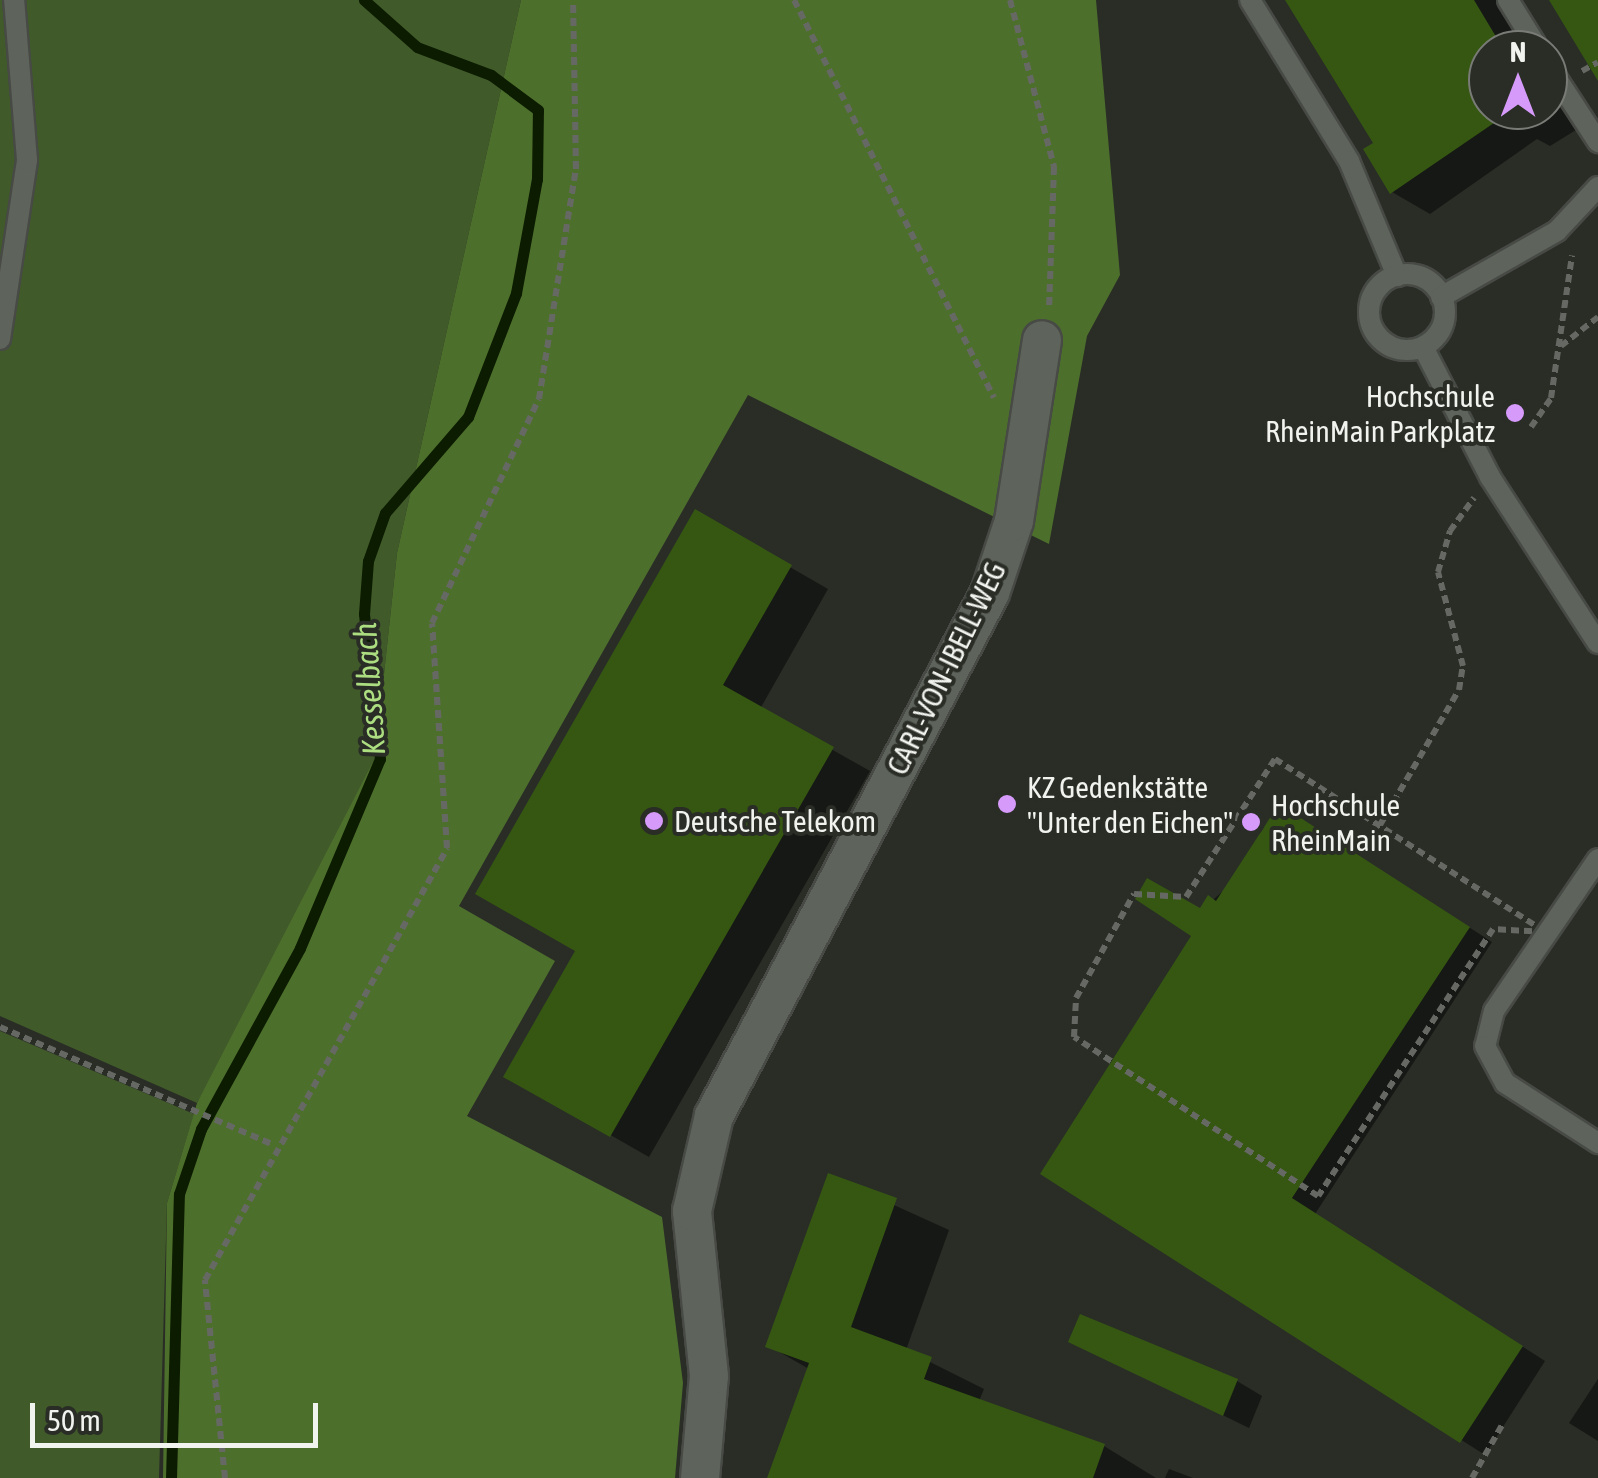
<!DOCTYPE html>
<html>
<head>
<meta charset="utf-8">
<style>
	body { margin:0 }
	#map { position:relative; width:1598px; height:1478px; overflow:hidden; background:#292d26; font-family:"Asap Condensed",sans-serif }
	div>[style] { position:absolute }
	.green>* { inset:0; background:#405a2a }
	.forest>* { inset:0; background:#4d6f2c }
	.shadow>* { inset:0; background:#0007 }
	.stream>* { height:11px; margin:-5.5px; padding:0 5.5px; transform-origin:5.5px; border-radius:5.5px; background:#0c1c00 }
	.building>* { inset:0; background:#365712 }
	.path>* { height:6px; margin-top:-3px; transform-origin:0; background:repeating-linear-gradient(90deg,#666963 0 8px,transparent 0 13px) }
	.roads { filter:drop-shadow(2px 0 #474a45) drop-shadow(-2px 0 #474a45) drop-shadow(0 2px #474a45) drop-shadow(0 -2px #474a45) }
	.service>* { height:20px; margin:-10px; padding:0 10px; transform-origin:10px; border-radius:10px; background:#5e635b }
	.service>.ring { margin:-10px; padding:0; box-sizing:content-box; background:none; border:20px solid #5e635b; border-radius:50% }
	.minor>* { height:38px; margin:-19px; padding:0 19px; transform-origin:19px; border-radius:19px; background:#5e635b }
	.dots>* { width:28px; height:28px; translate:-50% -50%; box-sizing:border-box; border:5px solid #292d26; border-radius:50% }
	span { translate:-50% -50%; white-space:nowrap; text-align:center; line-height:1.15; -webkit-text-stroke:8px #292d26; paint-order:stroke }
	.poi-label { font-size:30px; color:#f0f3ee }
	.right { translate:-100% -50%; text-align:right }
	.left { translate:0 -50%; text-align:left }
	.street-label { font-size:30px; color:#f0f3ee }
	.water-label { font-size:32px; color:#acde81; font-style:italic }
	.north { position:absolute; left:1468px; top:30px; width:100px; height:100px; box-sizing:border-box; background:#292d26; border:2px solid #797c76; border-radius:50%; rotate:0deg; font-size:28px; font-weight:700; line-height:40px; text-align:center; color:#f0f3ee }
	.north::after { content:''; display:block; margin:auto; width:35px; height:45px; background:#d69bfa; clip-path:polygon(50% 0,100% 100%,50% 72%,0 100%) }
	.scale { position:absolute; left:30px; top:1403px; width:288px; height:45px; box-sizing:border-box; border:5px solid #f0f3ee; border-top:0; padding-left:12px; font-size:30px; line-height:35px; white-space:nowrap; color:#f0f3ee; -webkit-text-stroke:8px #292d26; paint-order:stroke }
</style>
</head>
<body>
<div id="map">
	<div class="green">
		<i style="clip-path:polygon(0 0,521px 0,397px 553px,375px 758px,289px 943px,197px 1103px,0 1016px)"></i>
		<i style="clip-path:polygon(0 1031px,194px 1114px,167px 1203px,159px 1478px,0 1478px)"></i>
	</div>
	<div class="forest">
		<i style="clip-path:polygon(521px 0,1096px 0,1120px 275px,1087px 336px,1049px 544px,748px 395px,459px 906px,555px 961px,467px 1116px,662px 1217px,683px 1383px,675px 1478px,163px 1478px,167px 1203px,197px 1103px,375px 758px,397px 553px)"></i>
	</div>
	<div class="shadow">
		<i style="clip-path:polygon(1288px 0,1496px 0,1527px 50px,1488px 50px,1488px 110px,1548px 110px,1548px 85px,1576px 130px,1550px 146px,1537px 139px,1430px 214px,1392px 192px,1376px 144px)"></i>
		<i style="clip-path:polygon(696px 513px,828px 589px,760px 709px,870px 771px,649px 1157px,507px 1076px,578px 950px)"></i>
		<i style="clip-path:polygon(1304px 821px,1492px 942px,1315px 1214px,1545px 1361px,1485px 1455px,1043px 1173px,1195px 935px,1200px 911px)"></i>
		<i style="clip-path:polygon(830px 1176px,949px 1230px,906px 1350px,984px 1389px,979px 1401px,1104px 1446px,1156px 1478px,770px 1478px,809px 1369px,769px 1346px)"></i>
		<i style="clip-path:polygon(1071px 1341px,1237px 1381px,1262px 1396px,1249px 1428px)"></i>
		<i style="clip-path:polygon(1598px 1379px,1598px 1441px,1569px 1423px)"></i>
		<i style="clip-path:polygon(1169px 1469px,1193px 1478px,1165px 1478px)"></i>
	</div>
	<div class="stream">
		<i style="left:171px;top:1478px;width:284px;rotate:-88.4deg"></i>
		<i style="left:179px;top:1194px;width:69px;rotate:-71.3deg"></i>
		<i style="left:201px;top:1129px;width:206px;rotate:-61.3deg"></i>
		<i style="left:300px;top:948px;width:205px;rotate:-67.1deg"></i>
		<i style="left:380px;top:759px;width:146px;rotate:-96.3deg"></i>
		<i style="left:364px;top:614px;width:53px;rotate:-85.7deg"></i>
		<i style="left:368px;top:561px;width:51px;rotate:-70.5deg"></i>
		<i style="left:385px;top:513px;width:127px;rotate:-49.2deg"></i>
		<i style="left:468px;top:417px;width:133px;rotate:-68.8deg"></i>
		<i style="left:516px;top:293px;width:116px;rotate:-79.6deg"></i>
		<i style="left:537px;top:179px;width:69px;rotate:-89.2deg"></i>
		<i style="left:538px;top:110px;width:59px;rotate:-143.3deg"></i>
		<i style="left:491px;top:75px;width:79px;rotate:-159.3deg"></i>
		<i style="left:417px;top:47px;width:71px;rotate:-138.4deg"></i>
	</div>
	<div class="building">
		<i style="clip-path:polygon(1285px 0,1474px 0,1504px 50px,1488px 50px,1488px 110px,1513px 110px,1390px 194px,1363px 149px,1373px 143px)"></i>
		<i style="clip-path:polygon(1549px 0,1598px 0,1598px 81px)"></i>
		<i style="clip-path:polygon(695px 509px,792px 565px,723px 685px,834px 747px,610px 1137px,503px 1077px,575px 951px,475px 894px)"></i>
		<i style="clip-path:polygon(1279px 804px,1470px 927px,1292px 1198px,1523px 1346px,1460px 1443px,1040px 1174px,1191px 936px,1135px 899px,1147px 878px,1200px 908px,1208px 895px,1216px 901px)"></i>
		<i style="clip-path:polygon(828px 1173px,897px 1198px,851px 1327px,932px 1357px,924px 1379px,1105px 1444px,1093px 1478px,767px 1478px,809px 1363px,765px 1347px)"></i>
		<i style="clip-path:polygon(1080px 1314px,1238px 1379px,1223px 1416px,1068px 1342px)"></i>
	</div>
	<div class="path">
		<i style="left:794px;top:0;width:445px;rotate:63.3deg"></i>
		<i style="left:1010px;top:0;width:173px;rotate:75.2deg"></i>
		<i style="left:1054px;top:167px;width:140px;rotate:92deg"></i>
		<i style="left:1582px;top:71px;width:18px;rotate:-29deg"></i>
		<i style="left:1561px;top:346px;width:47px;rotate:-38.1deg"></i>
		<i style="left:1531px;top:427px;width:35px;rotate:-55deg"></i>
		<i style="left:1551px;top:398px;width:144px;rotate:-81.6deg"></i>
		<i style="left:1275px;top:759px;width:321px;rotate:32.6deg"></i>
		<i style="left:1545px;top:932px;width:52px;rotate:-176.7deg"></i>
		<i style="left:1493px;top:929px;width:319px;rotate:123.2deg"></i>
		<i style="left:1318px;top:1196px;width:291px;rotate:-146.9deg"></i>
		<i style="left:1074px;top:1037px;width:39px;rotate:-87deg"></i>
		<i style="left:1076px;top:998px;width:119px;rotate:-60.9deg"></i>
		<i style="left:1134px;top:894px;width:52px;rotate:3.3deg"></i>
		<i style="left:1186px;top:897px;width:164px;rotate:-57.2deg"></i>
		<i style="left:1380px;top:825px;width:156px;rotate:-59.7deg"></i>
		<i style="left:1459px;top:690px;width:24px;rotate:-81deg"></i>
		<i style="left:1463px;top:666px;width:97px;rotate:-104.9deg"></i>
		<i style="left:1438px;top:572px;width:43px;rotate:-73.7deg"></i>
		<i style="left:1450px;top:531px;width:41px;rotate:-54deg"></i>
		<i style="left:0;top:1027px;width:298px;rotate:23.3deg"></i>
		<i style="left:225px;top:1478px;width:199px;rotate:-95.8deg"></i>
		<i style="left:205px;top:1280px;width:495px;rotate:-60.7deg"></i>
		<i style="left:447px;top:848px;width:225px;rotate:-93.8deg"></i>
		<i style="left:432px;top:623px;width:248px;rotate:-64.5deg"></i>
		<i style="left:539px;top:399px;width:233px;rotate:-80.9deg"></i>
		<i style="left:576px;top:169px;width:169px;rotate:-91deg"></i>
		<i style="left:1472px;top:1478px;width:61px;rotate:-60.5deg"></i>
	</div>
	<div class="roads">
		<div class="service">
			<i style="left:1250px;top:0;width:189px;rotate:58.4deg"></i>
			<i style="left:1349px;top:161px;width:125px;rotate:67.3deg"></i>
			<i style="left:1508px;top:0;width:59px;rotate:58.2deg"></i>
			<i style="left:1548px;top:65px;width:92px;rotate:57deg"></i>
			<i class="ring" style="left:1369px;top:274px;width:56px;height:56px"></i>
			<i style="left:1441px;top:297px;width:133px;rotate:-29.6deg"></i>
			<i style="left:1557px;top:231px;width:60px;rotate:-47deg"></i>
			<i style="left:0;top:339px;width:181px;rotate:-81.4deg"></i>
			<i style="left:27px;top:160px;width:161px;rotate:-94.6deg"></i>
			<i style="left:1423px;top:347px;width:146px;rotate:62.7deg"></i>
			<i style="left:1490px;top:477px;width:198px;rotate:57deg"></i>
			<i style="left:1598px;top:859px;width:184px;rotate:124.4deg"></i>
			<i style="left:1494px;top:1011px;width:36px;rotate:104deg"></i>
			<i style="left:1485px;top:1046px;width:42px;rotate:61.6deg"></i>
			<i style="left:1505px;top:1083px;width:111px;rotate:32.8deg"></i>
		</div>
		<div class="minor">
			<i style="left:700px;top:1478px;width:102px;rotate:-85deg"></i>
			<i style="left:709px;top:1376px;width:166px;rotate:-95.9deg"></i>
			<i style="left:692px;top:1211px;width:98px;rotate:-77deg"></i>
			<i style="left:714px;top:1116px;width:591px;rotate:-62.18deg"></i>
			<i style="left:990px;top:593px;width:76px;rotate:-71.6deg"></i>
			<i style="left:1014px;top:521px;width:183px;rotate:-81.2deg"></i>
		</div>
	</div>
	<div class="dots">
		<i style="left:1515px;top:413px;background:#d69bfa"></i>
		<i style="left:1007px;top:804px;background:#d69bfa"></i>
		<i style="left:654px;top:821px;background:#d69bfa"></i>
		<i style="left:1251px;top:822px;background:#d69bfa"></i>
	</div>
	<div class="poi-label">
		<span class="right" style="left:1495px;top:413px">Hochschule<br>RheinMain Parkplatz</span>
		<span class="left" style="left:1027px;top:804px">KZ Gedenkstätte<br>"Unter den Eichen"</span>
		<span class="left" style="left:1271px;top:822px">Hochschule<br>RheinMain</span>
		<span class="left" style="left:674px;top:821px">Deutsche Telekom</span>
	</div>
	<div class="street-label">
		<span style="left:946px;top:668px;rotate:-64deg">CARL-VON-IBELL-WEG</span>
	</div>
	<div class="water-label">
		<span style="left:370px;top:689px;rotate:-94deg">Kesselbach</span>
	</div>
	<div class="north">N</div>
	<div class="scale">50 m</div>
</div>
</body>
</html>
